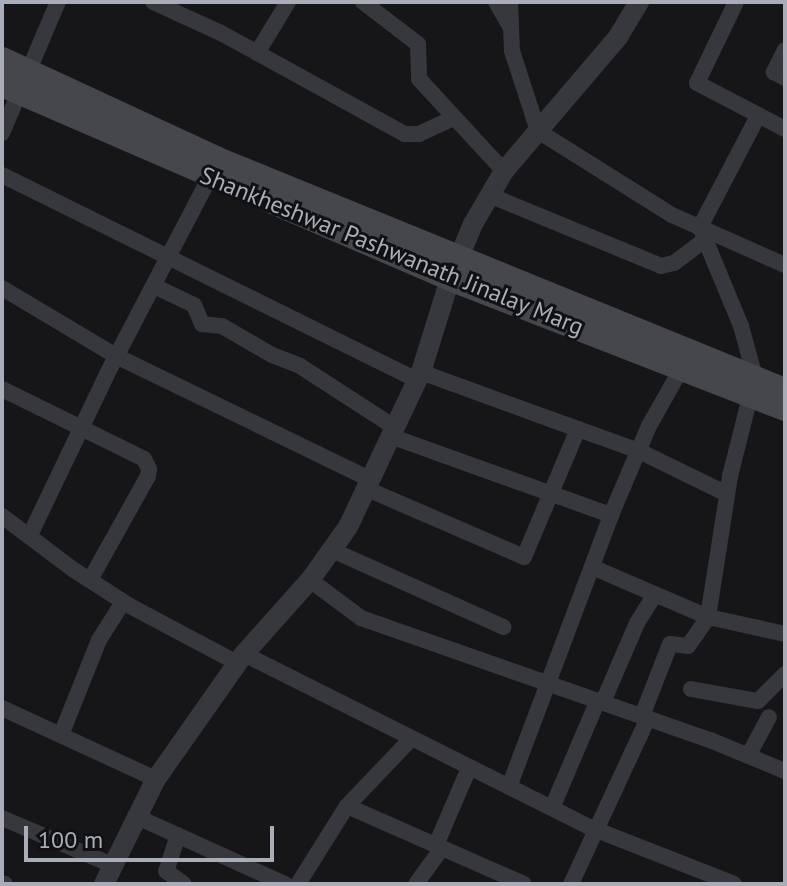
<!DOCTYPE html>
<html>
<head>
<meta charset="utf-8">
<style>
	body { margin:0 }
	#map { position:relative; width:787px; height:886px; overflow:hidden; background:#161618; font-family:"PT Sans",sans-serif }
	div>[style] { position:absolute }
	.minor>* { height:16px; margin:-8px; padding:0 8px; transform-origin:8px; border-radius:8px; background:#37383d }
	.tertiary>* { height:20px; margin:-10px; padding:0 10px; transform-origin:10px; border-radius:10px; background:#37383d }
	.secondary>* { height:24px; margin:-12px; padding:0 12px; transform-origin:12px; border-radius:12px; background:#45474d }
	span { translate:-50% -50%; white-space:nowrap; text-align:center; line-height:1.15; -webkit-text-stroke:6px #111113; paint-order:stroke }
	.street-label { font-size:24px; color:#a8adb8 }
	.frame { position:absolute; inset:0; border:4px solid #a8adb8; pointer-events:none }
	.scale { position:absolute; left:24px; top:826px; width:250px; height:36px; box-sizing:border-box; border:4px solid #a8adb8; border-top:0; padding-left:10px; font-size:24px; line-height:28px; white-space:nowrap; color:#a8adb8; -webkit-text-stroke:6px #111113; paint-order:stroke }
</style>
</head>
<body>
<div id="map">
	<div class="minor">
		<i style="left:153px;top:2px;width:75px;rotate:24.5deg"></i>
		<i style="left:221px;top:33px;width:210px;rotate:28.8deg"></i>
		<i style="left:405px;top:134px;width:14px"></i>
		<i style="left:419px;top:134px;width:38px;rotate:-25deg"></i>
		<i style="left:363px;top:2px;width:69px;rotate:37.4deg"></i>
		<i style="left:418px;top:44px;width:35px;rotate:88deg"></i>
		<i style="left:419px;top:79px;width:125px;rotate:47.3deg"></i>
		<i style="left:496px;top:2px;width:28px;rotate:60deg"></i>
		<i style="left:510px;top:2px;width:49px;rotate:87.7deg"></i>
		<i style="left:512px;top:51px;width:84px;rotate:72deg"></i>
		<i style="left:538px;top:131px;width:158px;rotate:32.1deg"></i>
		<i style="left:672px;top:215px;width:124px;rotate:23.9deg"></i>
		<i style="left:736px;top:2px;width:90px;rotate:115.7deg"></i>
		<i style="left:697px;top:83px;width:99px;rotate:27.6deg"></i>
		<i style="left:785px;top:50px;width:25px;rotate:117deg"></i>
		<i style="left:774px;top:72px;width:13px;rotate:29deg"></i>
		<i style="left:257px;top:53px;width:60px;rotate:-58.7deg"></i>
		<i style="left:2px;top:133px;width:142px;rotate:-66.9deg"></i>
		<i style="left:2px;top:175px;width:463px;rotate:26.3deg"></i>
		<i style="left:489px;top:195px;width:186px;rotate:22.4deg"></i>
		<i style="left:661px;top:266px;width:13px;rotate:-13deg"></i>
		<i style="left:674px;top:263px;width:39px;rotate:-37deg"></i>
		<i style="left:154px;top:286px;width:44px;rotate:25.4deg"></i>
		<i style="left:194px;top:305px;width:21px;rotate:67deg"></i>
		<i style="left:202px;top:324px;width:20px;rotate:6deg"></i>
		<i style="left:222px;top:326px;width:58px;rotate:30.1deg"></i>
		<i style="left:272px;top:355px;width:30px;rotate:21deg"></i>
		<i style="left:300px;top:366px;width:114px;rotate:32.9deg"></i>
		<i style="left:2px;top:288px;width:133px;rotate:30.8deg"></i>
		<i style="left:116px;top:356px;width:284px;rotate:25.9deg"></i>
		<i style="left:421px;top:372px;width:167px;rotate:20deg"></i>
		<i style="left:2px;top:389px;width:158px;rotate:26.2deg"></i>
		<i style="left:144px;top:459px;width:11px;rotate:63deg"></i>
		<i style="left:149px;top:469px;width:7px;rotate:98deg"></i>
		<i style="left:148px;top:476px;width:119px;rotate:119.1deg"></i>
		<i style="left:393px;top:437px;width:232px;rotate:19.7deg"></i>
		<i style="left:367px;top:489px;width:171px;rotate:23.4deg"></i>
		<i style="left:524px;top:557px;width:139px;rotate:-67.1deg"></i>
		<i style="left:578px;top:429px;width:65px;rotate:19.8deg"></i>
		<i style="left:639px;top:451px;width:98px;rotate:26deg"></i>
		<i style="left:2px;top:516px;width:90px;rotate:36.9deg"></i>
		<i style="left:74px;top:570px;width:67px;rotate:32.7deg"></i>
		<i style="left:130px;top:606px;width:121px;rotate:28deg"></i>
		<i style="left:30px;top:535px;width:178px;rotate:-64.4deg"></i>
		<i style="left:107px;top:374px;width:231px;rotate:-62.4deg"></i>
		<i style="left:332px;top:550px;width:188px;rotate:24.2deg"></i>
		<i style="left:592px;top:567px;width:126px;rotate:23.3deg"></i>
		<i style="left:708px;top:617px;width:143px;rotate:-81.1deg"></i>
		<i style="left:730px;top:476px;width:102px;rotate:-75.8deg"></i>
		<i style="left:755px;top:377px;width:53px;rotate:-105.4deg"></i>
		<i style="left:741px;top:326px;width:107px;rotate:-112.5deg"></i>
		<i style="left:700px;top:227px;width:125px;rotate:-62.4deg"></i>
		<i style="left:310px;top:580px;width:64px;rotate:36.7deg"></i>
		<i style="left:361px;top:618px;width:370px;rotate:19.3deg"></i>
		<i style="left:710px;top:740px;width:81px;rotate:22.5deg"></i>
		<i style="left:244px;top:654px;width:391px;rotate:26.6deg"></i>
		<i style="left:594px;top:829px;width:150px;rotate:21.4deg"></i>
		<i style="left:691px;top:689px;width:68px;rotate:10.2deg"></i>
		<i style="left:758px;top:701px;width:38px;rotate:-45deg"></i>
		<i style="left:603px;top:702px;width:86px;rotate:-66.7deg"></i>
		<i style="left:637px;top:623px;width:34px;rotate:-58deg"></i>
		<i style="left:2px;top:708px;width:170px;rotate:24.8deg"></i>
		<i style="left:642px;top:716px;width:77px;rotate:-68.7deg"></i>
		<i style="left:670px;top:644px;width:18px;rotate:6deg"></i>
		<i style="left:688px;top:646px;width:35px;rotate:-55deg"></i>
		<i style="left:708px;top:617px;width:79px;rotate:12.4deg"></i>
		<i style="left:61px;top:735px;width:102px;rotate:-68.2deg"></i>
		<i style="left:99px;top:640px;width:45px;rotate:-57.7deg"></i>
		<i style="left:748px;top:756px;width:44px;rotate:-61.7deg"></i>
		<i style="left:509px;top:787px;width:290px;rotate:-69.4deg"></i>
		<i style="left:611px;top:515px;width:97px;rotate:-66.9deg"></i>
		<i style="left:649px;top:426px;width:73px;rotate:-60.6deg"></i>
		<i style="left:347px;top:806px;width:193px;rotate:23.8deg"></i>
		<i style="left:552px;top:808px;width:117px;rotate:-66.9deg"></i>
		<i style="left:135px;top:816px;width:165px;rotate:24.4deg"></i>
		<i style="left:2px;top:818px;width:120px;rotate:23.1deg"></i>
		<i style="left:178px;top:835px;width:38px;rotate:108deg"></i>
		<i style="left:166px;top:871px;width:22px;rotate:36deg"></i>
		<i style="left:436px;top:845px;width:84px;rotate:-66.8deg"></i>
		<i style="left:2px;top:883px;width:3px;rotate:18deg"></i>
		<i style="left:298px;top:884px;width:92px;rotate:-57.9deg"></i>
		<i style="left:347px;top:806px;width:93px;rotate:-46.3deg"></i>
		<i style="left:416px;top:884px;width:44px;rotate:-54.2deg"></i>
		<i style="left:571px;top:884px;width:183px;rotate:-65.1deg"></i>
	</div>
	<div class="tertiary">
		<i style="left:104px;top:884px;width:117px;rotate:-63.7deg"></i>
		<i style="left:156px;top:779px;width:153px;rotate:-54.9deg"></i>
		<i style="left:244px;top:654px;width:99px;rotate:-48.3deg"></i>
		<i style="left:310px;top:580px;width:65px;rotate:-54.4deg"></i>
		<i style="left:348px;top:527px;width:171px;rotate:-64.8deg"></i>
		<i style="left:421px;top:372px;width:97px;rotate:-72.7deg"></i>
		<i style="left:450px;top:279px;width:60px;rotate:-67.3deg"></i>
		<i style="left:473px;top:224px;width:61px;rotate:-59.7deg"></i>
		<i style="left:504px;top:171px;width:176px;rotate:-49.6deg"></i>
		<i style="left:618px;top:37px;width:41px;rotate:-59deg"></i>
	</div>
	<div class="secondary">
		<i style="left:2px;top:59px;width:238px;rotate:24.8deg"></i>
		<i style="left:218px;top:159px;width:612px;rotate:22.17deg"></i>
		<i style="left:2px;top:85px;width:488px;rotate:23.4deg"></i>
		<i style="left:450px;top:279px;width:359px;rotate:21.2deg"></i>
	</div>
	<div class="street-label">
		<span style="left:392px;top:251px;rotate:22deg">Shankheshwar Pashwanath Jinalay Marg</span>
	</div>
	<div class="frame"></div>
	<div class="scale">100 m</div>
</div>
</body>
</html>
